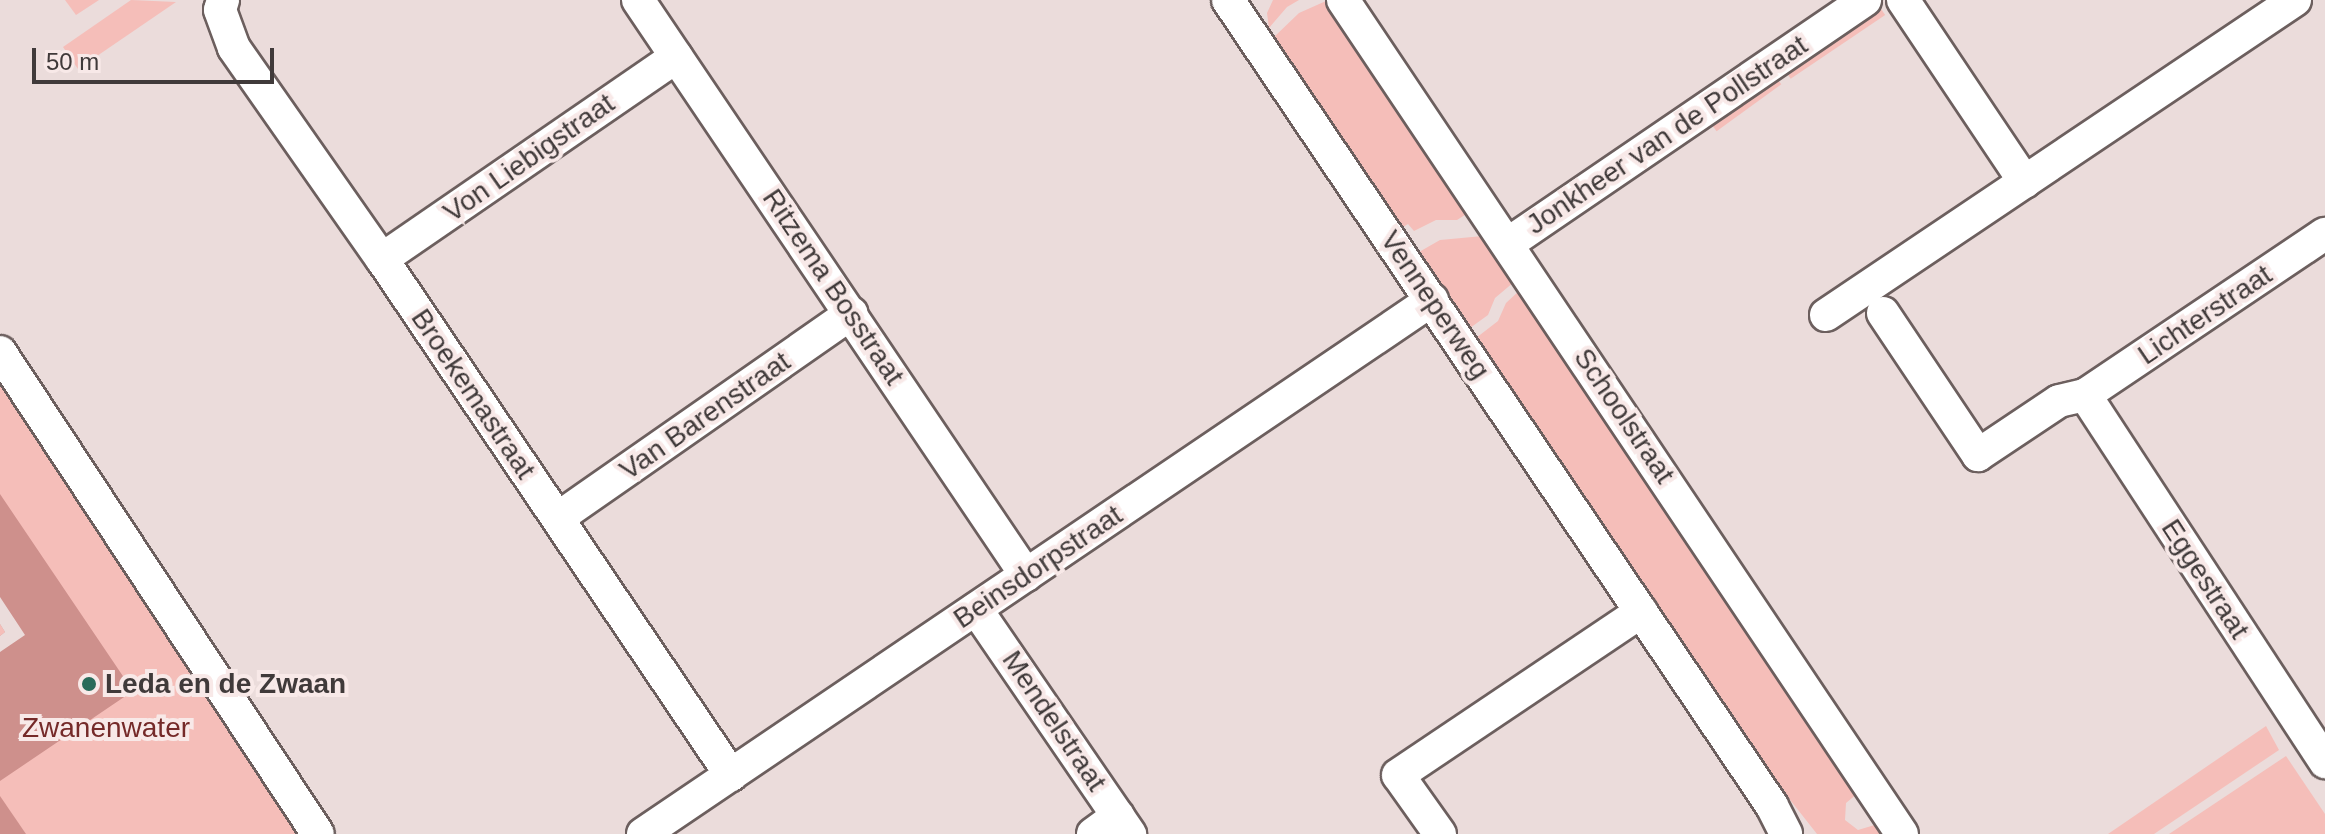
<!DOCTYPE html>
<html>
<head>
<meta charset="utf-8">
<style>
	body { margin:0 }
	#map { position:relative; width:2325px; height:834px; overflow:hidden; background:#ebdcdb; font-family:Helvetica,sans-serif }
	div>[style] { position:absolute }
	.green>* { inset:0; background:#f5beb9; transform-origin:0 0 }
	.water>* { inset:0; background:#ce908c }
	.pier>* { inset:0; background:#ebdcdb }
	.roads { filter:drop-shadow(2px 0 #6c5f5e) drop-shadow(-2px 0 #6c5f5e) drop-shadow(0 2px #6c5f5e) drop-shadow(0 -2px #6c5f5e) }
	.minor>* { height:32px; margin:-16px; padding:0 16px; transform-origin:16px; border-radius:16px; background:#fff }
	.dots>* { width:22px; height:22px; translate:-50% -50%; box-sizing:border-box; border:4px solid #f8e9e8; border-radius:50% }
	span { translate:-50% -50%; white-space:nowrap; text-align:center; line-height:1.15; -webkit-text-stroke:8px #f8e9e8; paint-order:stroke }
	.street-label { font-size:28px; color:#403a3a }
	.poi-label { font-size:28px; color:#403a3a; font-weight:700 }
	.left { translate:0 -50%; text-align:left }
	.park-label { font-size:28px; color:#752a29 }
	.scale { position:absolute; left:32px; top:48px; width:242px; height:36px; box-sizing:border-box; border:4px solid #403a3a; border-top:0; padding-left:10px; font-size:24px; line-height:28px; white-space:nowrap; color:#403a3a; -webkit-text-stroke:6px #f8e9e8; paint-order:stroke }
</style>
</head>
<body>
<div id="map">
	<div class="green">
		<i style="clip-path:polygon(65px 0,99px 0,76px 15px)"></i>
		<i style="clip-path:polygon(131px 0,176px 2px,78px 69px,63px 47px)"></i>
		<i style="clip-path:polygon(1273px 0,1299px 0,1287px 7px,1269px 28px,1267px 13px)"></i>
		<i style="clip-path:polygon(1326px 1px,1468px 213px,1457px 220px,1436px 220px,1414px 231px,1408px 224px,1403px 227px,1274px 37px,1299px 13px)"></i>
		<i style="left:1879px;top:6px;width:11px;height:114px;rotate:56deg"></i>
		<i style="left:1776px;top:77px;width:9px;height:80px;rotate:54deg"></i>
		<i style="clip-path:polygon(1483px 236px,1514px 282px,1495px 298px,1488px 315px,1470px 328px,1419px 252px,1440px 240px)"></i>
		<i style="clip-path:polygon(1520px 290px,1858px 793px,1846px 803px,1845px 820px,1858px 830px,1878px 824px,1885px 834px,1817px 834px,1758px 759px,1476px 338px,1498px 321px,1506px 303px)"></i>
		<i style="clip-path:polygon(0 380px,303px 834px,0 834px)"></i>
		<i style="clip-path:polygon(2266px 726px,2279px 750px,2154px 834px,2108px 834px)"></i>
		<i style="clip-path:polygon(2286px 756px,2325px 814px,2325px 834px,2169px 834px)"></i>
	</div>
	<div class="water">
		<i style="clip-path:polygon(0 494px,133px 691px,0 781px,0 636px,5px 632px,0 624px)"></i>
		<i style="clip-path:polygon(0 796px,26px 834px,0 834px)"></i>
	</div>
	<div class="pier">
		<i style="clip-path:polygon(0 597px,25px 635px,0 652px,0 636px,5px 632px,0 624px)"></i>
	</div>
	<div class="roads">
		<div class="minor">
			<i style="left:223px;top:0;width:10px;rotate:107deg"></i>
			<i style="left:220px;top:10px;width:40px;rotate:69.8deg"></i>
			<i style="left:234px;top:48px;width:258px;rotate:55deg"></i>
			<i style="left:382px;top:259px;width:623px;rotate:55.93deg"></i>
			<i style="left:638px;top:0;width:694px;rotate:55.99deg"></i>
			<i style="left:1228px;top:0;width:972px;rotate:55.98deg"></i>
			<i style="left:1772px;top:806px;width:31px;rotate:63deg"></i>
			<i style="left:1343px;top:0;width:1004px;rotate:56.17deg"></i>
			<i style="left:1903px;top:0;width:219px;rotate:56.2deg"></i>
			<i style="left:1509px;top:243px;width:431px;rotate:-34.3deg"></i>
			<i style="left:382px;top:259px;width:357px;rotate:-34.5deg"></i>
			<i style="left:1883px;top:313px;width:171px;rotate:56.2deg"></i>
			<i style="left:1978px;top:455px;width:97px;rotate:-33.7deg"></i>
			<i style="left:2059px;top:401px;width:27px;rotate:-13deg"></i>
			<i style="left:2085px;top:395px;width:289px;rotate:-33.9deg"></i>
			<i style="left:1826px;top:315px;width:565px;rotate:-33.89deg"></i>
			<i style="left:0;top:352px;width:577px;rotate:56.59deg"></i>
			<i style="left:2085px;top:395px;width:439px;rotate:56.8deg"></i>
			<i style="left:558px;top:518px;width:358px;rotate:-34.9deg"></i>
			<i style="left:976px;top:609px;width:273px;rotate:55.6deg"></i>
			<i style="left:643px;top:834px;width:953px;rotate:-34.09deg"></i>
			<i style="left:1093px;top:834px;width:31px;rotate:-36deg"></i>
			<i style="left:1440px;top:834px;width:72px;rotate:-125.4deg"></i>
			<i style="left:1398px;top:775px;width:293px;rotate:-33.9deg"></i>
		</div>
	</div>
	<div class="dots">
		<i style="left:89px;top:684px;background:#296b5a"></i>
	</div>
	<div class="street-label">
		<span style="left:1667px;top:135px;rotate:-34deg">Jonkheer van de Pollstraat</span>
		<span style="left:529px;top:158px;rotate:-35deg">Von Liebigstraat</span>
		<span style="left:833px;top:287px;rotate:56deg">Ritzema Bosstraat</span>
		<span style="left:1435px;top:305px;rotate:56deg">Venneperweg</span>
		<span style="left:2205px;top:315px;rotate:-34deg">Lichterstraat</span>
		<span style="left:473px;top:394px;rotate:56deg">Broekemastraat</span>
		<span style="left:705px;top:416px;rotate:-35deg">Van Barenstraat</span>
		<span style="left:1624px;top:416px;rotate:56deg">Schoolstraat</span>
		<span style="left:1038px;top:567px;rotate:-34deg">Beinsdorpstraat</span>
		<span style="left:2205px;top:579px;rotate:57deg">Eggestraat</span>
		<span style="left:1054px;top:721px;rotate:56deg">Mendelstraat</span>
	</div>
	<div class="poi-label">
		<span class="left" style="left:105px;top:684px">Leda en de Zwaan</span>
	</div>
	<div class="park-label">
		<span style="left:106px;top:728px">Zwanenwater</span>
	</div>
	<div class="scale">50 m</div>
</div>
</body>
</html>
